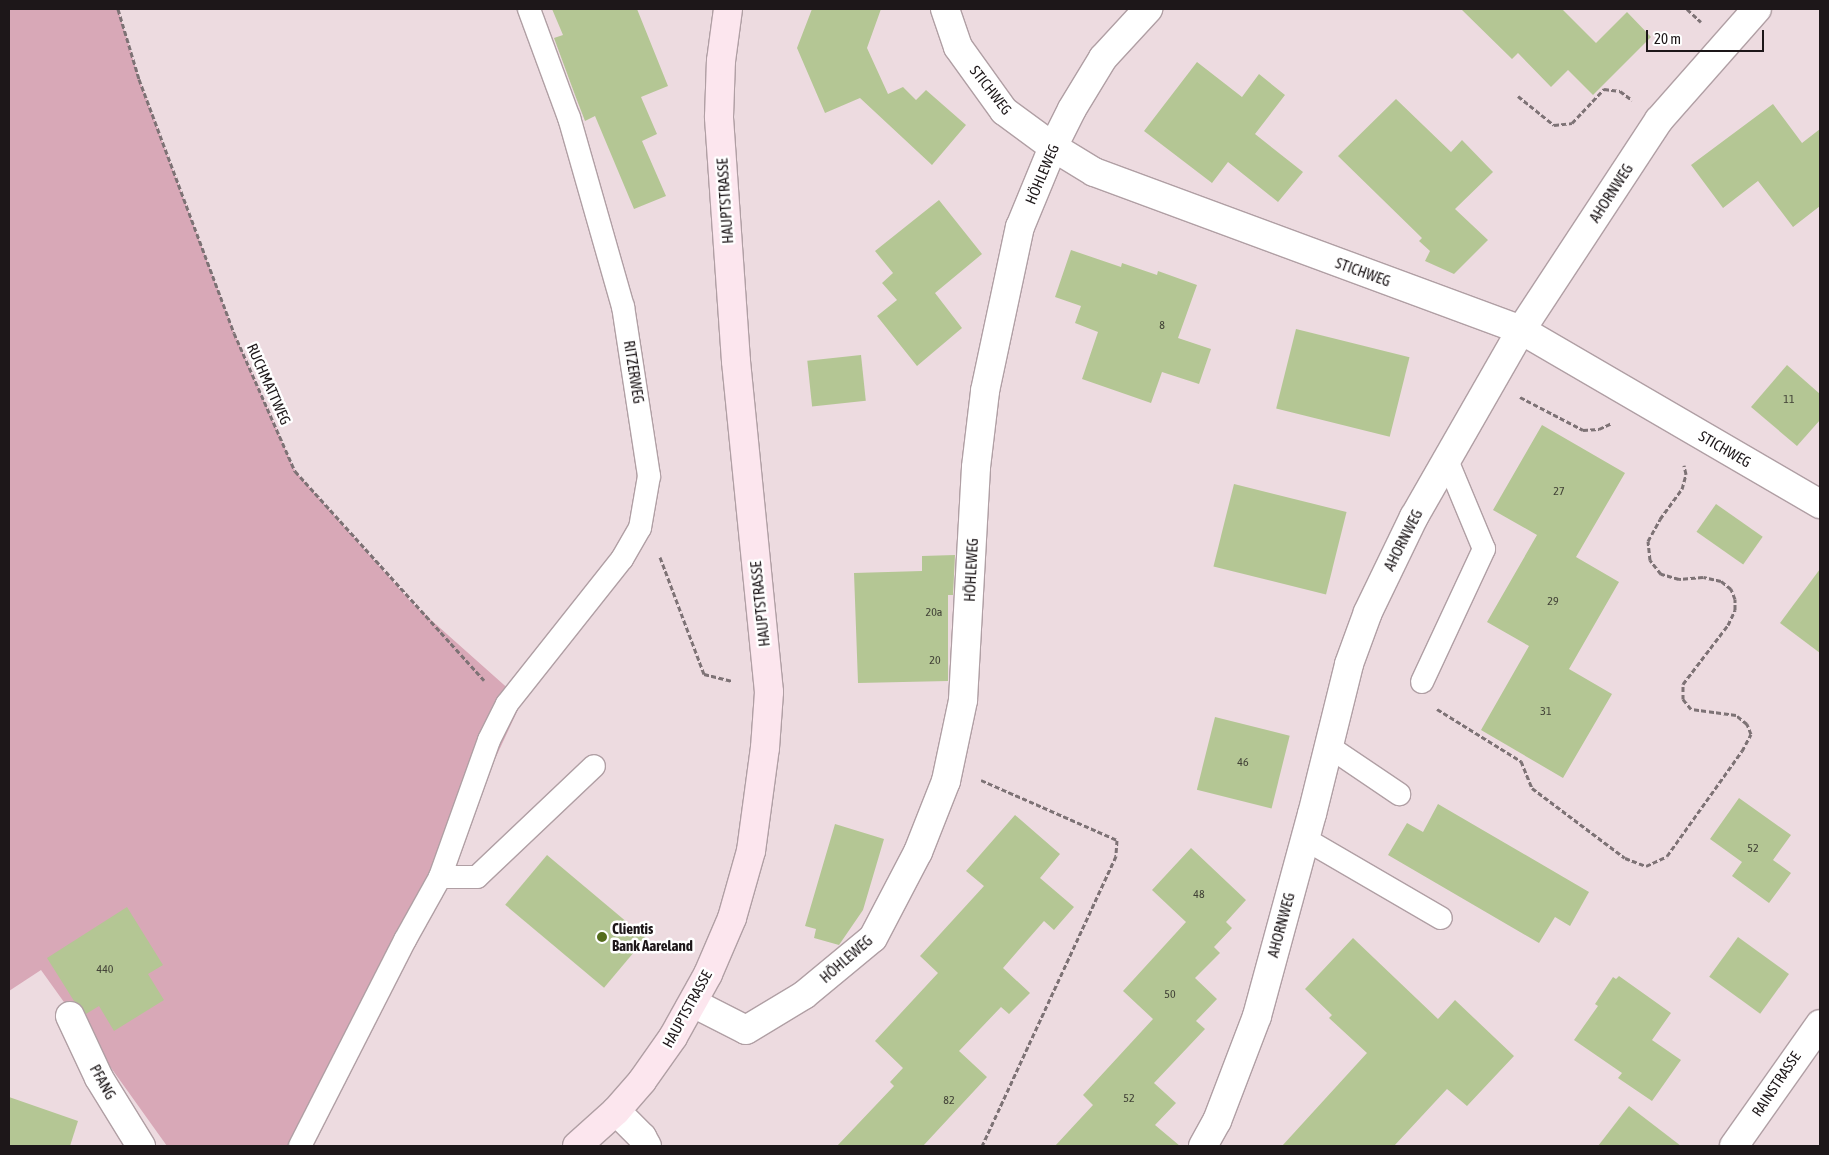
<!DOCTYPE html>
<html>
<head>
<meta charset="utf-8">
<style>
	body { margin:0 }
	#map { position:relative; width:1829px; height:1155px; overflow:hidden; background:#eddbe0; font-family:"Asap Condensed",sans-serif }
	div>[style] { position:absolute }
	.green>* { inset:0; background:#d8a8b7 }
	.building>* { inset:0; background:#b4c694; transform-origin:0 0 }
	.path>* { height:3px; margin-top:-1.5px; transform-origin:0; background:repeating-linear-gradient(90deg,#7d7275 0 5px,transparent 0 7.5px) }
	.roads { filter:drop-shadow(1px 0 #b09fa4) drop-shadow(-1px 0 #b09fa4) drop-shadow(0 1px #b09fa4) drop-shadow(0 -1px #b09fa4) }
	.lane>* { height:22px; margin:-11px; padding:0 11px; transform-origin:11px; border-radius:11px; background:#fff }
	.street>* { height:28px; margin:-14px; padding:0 14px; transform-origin:14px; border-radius:14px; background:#fff }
	.secondary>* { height:28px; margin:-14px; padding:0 14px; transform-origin:14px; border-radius:14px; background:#fce6ee }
	.dots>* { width:14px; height:14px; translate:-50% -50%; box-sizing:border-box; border:2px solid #fff; border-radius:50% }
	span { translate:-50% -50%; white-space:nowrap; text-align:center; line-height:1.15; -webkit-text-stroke:5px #fff; paint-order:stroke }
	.number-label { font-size:12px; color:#434338 }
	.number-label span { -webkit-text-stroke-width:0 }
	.street-label { font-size:15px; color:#1d1719 }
	.poi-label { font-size:15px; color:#1d1719; font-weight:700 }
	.left { translate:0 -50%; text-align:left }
	.frame { position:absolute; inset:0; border:10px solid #1d1719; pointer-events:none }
	.scale { position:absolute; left:1646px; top:30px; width:118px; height:22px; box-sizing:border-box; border:2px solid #1d1719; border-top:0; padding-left:6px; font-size:15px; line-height:18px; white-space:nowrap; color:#1d1719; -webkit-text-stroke:4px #fff; paint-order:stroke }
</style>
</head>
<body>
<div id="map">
	<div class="green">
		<i style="clip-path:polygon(9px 9px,118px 9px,139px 79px,234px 333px,295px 471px,412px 603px,522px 701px,440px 877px,361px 1030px,289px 1146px,167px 1146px,41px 970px,9px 991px)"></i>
	</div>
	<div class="building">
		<i style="clip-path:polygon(552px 9px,637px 9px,668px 86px,641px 97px,657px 134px,642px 141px,666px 196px,634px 209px,595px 116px,585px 121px,575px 95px,554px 38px,563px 35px)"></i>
		<i style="clip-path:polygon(812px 9px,881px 9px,867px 48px,888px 94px,903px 87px,916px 100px,926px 90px,966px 125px,932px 165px,860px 98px,825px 113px,797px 48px)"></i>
		<i style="clip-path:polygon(1461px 9px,1562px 9px,1596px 43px,1627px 12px,1651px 37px,1593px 95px,1568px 70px,1551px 87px,1518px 53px,1512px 59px)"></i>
		<i style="clip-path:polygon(1197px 62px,1242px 97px,1259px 74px,1285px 95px,1255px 134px,1303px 172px,1278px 202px,1228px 162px,1212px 183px,1144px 131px)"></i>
		<i style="clip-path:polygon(1396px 99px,1451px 152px,1462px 140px,1493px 172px,1455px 209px,1488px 240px,1454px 274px,1425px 261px,1430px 251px,1419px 241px,1422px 238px,1338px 156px)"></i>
		<i style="clip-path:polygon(1773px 104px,1802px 143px,1820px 129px,1820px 206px,1793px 227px,1758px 181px,1723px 208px,1691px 165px)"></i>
		<i style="clip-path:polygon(939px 200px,982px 254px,935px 293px,962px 328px,917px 366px,877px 316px,897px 300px,882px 283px,893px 273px,875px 251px)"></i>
		<i style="clip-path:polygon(1071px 250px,1121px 267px,1122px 263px,1157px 275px,1158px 271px,1197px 285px,1178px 338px,1211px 349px,1199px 384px,1162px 372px,1151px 403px,1082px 379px,1098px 332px,1075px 323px,1081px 306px,1055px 297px)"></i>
		<i style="left:1296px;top:329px;width:117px;height:82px;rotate:14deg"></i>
		<i style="left:861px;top:355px;width:46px;height:54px;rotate:84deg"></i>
		<i style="clip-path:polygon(1787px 365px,1820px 394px,1820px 420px,1797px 446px,1751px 407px)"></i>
		<i style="clip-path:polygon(1542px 425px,1625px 473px,1576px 557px,1619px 582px,1569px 669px,1612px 694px,1563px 778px,1481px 730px,1529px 646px,1487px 622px,1537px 535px,1493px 510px)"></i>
		<i style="left:1234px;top:484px;width:116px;height:85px;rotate:14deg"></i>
		<i style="left:1716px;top:504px;width:57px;height:34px;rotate:35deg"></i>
		<i style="clip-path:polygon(955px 555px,953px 595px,948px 595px,948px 681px,858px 683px,854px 573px,922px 571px,922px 556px)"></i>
		<i style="clip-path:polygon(1820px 569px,1820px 653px,1780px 623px)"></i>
		<i style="left:1215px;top:717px;width:77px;height:75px;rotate:14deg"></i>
		<i style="clip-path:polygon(1739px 798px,1791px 835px,1773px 860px,1791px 873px,1769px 903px,1732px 876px,1742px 862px,1710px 839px)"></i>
		<i style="clip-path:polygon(1438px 804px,1589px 892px,1570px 926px,1555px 917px,1539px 943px,1388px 855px,1407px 823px,1423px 832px)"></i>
		<i style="clip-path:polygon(1015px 815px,1060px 854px,1040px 878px,1074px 907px,1054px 930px,1044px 921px,1003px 968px,1030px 993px,1009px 1014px,1001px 1007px,959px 1051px,987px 1077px,923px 1146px,837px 1146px,894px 1086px,890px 1082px,903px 1068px,875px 1041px,938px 973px,920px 956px,984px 886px,966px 871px)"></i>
		<i style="clip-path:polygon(835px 824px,884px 839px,863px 910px,839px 945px,814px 938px,816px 929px,805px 926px)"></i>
		<i style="clip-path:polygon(1191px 848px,1246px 900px,1226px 922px,1232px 928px,1214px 947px,1220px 953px,1195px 978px,1217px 999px,1196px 1021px,1205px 1029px,1154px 1083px,1176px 1103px,1155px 1125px,1180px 1146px,1055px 1146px,1093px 1105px,1083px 1095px,1153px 1019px,1123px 991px,1186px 922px,1152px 890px)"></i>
		<i style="left:547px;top:855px;width:129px;height:65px;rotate:40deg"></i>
		<i style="clip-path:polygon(127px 907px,163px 965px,148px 974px,164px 1000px,114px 1031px,99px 1006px,86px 1014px,79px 1004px,74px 1001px,47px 958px)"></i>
		<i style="left:1738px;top:937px;width:63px;height:49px;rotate:36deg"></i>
		<i style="clip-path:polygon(1353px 938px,1438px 1019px,1455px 1000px,1514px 1056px,1467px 1106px,1447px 1089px,1394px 1146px,1282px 1146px,1367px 1053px,1329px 1018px,1332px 1015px,1305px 989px)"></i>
		<i style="clip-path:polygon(1619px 976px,1671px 1013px,1652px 1040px,1681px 1060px,1652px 1101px,1618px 1078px,1622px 1073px,1574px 1040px,1598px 1006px,1595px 1004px,1613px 977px,1616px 979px)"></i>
		<i style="clip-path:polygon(9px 1097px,78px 1121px,70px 1146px,9px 1146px)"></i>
		<i style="clip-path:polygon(1629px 1106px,1681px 1146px,1598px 1146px)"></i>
	</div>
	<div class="path">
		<i style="left:118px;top:9px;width:73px;rotate:73.3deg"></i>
		<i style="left:139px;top:79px;width:271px;rotate:69.5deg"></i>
		<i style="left:234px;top:333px;width:151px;rotate:66.2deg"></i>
		<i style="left:295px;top:471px;width:282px;rotate:47.9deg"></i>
		<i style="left:1687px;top:9px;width:19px;rotate:43deg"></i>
		<i style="left:1518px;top:96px;width:46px;rotate:38.9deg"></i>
		<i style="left:1554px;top:125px;width:18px;rotate:-6deg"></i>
		<i style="left:1572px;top:123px;width:47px;rotate:-46.7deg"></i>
		<i style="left:1604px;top:89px;width:16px;rotate:7deg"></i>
		<i style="left:1620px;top:91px;width:15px;rotate:37deg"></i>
		<i style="left:1520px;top:397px;width:71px;rotate:27.6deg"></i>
		<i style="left:1583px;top:430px;width:16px;rotate:-4deg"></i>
		<i style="left:1599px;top:429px;width:14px;rotate:-25deg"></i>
		<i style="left:660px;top:557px;width:125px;rotate:69.4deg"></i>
		<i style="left:704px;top:674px;width:29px;rotate:14deg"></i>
		<i style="left:1437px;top:709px;width:99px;rotate:31.8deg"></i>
		<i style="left:1521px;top:761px;width:29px;rotate:68deg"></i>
		<i style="left:1532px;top:788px;width:116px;rotate:37deg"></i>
		<i style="left:1625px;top:858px;width:22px;rotate:21deg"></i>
		<i style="left:1646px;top:866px;width:23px;rotate:-25deg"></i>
		<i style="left:1667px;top:856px;width:129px;rotate:-54.5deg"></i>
		<i style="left:1742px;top:751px;width:19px;rotate:-62deg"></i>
		<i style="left:1751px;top:734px;width:11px;rotate:-112deg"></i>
		<i style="left:1747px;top:724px;width:14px;rotate:-141deg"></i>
		<i style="left:1736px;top:715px;width:45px;rotate:-172.4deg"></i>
		<i style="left:1691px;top:709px;width:13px;rotate:-129deg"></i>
		<i style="left:1683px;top:699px;width:15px;rotate:-90deg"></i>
		<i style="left:1683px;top:684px;width:74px;rotate:-52.7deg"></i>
		<i style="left:1728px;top:625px;width:17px;rotate:-65deg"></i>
		<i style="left:1735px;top:610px;width:11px;rotate:-90deg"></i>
		<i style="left:1735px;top:599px;width:11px;rotate:-112deg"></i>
		<i style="left:1731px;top:589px;width:13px;rotate:-141deg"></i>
		<i style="left:1721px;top:581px;width:18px;rotate:-167deg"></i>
		<i style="left:1703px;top:577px;width:24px;rotate:175deg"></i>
		<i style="left:1679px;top:579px;width:19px;rotate:-164deg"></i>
		<i style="left:1661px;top:574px;width:18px;rotate:-128deg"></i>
		<i style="left:1650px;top:560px;width:19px;rotate:-96deg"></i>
		<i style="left:1648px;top:541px;width:25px;rotate:-61deg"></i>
		<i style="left:1660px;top:519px;width:37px;rotate:-54deg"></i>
		<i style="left:1682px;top:489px;width:16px;rotate:-75deg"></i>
		<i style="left:1686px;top:474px;width:9px;rotate:-103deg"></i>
		<i style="left:981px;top:780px;width:149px;rotate:23.8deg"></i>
		<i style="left:1117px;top:840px;width:16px;rotate:94deg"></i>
		<i style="left:1116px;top:856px;width:319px;rotate:114.8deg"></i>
	</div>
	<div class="roads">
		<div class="lane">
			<i style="left:1422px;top:682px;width:147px;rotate:-65deg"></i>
			<i style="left:1484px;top:549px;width:96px;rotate:-112.6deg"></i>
			<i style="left:1328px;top:746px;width:86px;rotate:34.1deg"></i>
			<i style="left:1305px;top:839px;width:157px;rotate:30.2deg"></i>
			<i style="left:440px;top:877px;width:37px"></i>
			<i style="left:477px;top:877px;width:161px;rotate:-43.5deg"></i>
			<i style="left:300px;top:1146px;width:231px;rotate:-63deg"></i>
			<i style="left:405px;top:940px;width:72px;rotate:-60.9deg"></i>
			<i style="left:440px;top:877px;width:145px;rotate:-70.3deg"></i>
			<i style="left:489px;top:740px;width:40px;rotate:-63.4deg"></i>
			<i style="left:507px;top:704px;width:185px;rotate:-51.6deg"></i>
			<i style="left:622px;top:559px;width:36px;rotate:-60deg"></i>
			<i style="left:640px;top:528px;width:53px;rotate:-80.2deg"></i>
			<i style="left:649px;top:476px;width:171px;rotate:-98.7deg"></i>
			<i style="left:623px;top:307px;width:197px;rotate:-105.9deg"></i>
			<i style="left:569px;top:118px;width:116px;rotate:-110.2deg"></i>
		</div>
		<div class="street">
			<i style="left:945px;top:9px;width:40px;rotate:71.1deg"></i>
			<i style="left:958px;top:47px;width:79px;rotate:54.3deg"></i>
			<i style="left:1004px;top:111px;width:61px;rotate:36.3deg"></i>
			<i style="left:1053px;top:147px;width:48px;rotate:31.4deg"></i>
			<i style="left:1094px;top:172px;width:455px;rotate:20.3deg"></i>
			<i style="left:1521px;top:330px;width:346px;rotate:30.2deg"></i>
			<i style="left:693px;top:1003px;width:59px;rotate:27deg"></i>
			<i style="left:746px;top:1030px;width:68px;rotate:-31.1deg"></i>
			<i style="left:804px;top:995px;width:89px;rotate:-39.6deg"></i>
			<i style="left:873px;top:938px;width:97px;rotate:-62.4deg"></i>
			<i style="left:918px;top:852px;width:76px;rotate:-68.5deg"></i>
			<i style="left:946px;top:781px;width:83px;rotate:-78.1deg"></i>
			<i style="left:963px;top:700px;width:233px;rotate:-86.8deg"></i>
			<i style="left:976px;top:467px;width:77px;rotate:-83.2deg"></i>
			<i style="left:985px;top:391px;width:168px;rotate:-78deg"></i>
			<i style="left:1020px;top:227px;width:87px;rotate:-67.6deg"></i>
			<i style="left:1053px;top:147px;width:42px;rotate:-63.4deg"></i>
			<i style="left:1072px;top:109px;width:60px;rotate:-58.7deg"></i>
			<i style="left:1103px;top:58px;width:67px;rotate:-47.4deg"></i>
			<i style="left:70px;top:1016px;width:68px;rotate:64.9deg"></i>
			<i style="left:99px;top:1078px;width:80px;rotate:58.3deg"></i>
			<i style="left:616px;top:1111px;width:37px;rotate:45deg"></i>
			<i style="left:642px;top:1137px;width:10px;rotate:61deg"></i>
			<i style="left:1203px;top:1146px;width:29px;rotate:-61deg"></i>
			<i style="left:1217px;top:1121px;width:112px;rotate:-69.1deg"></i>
			<i style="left:1257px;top:1016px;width:209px;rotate:-74.8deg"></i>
			<i style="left:1312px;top:814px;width:154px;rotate:-76.1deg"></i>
			<i style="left:1349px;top:664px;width:55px;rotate:-69.9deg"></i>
			<i style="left:1368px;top:612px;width:106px;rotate:-64.2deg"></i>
			<i style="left:1414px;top:517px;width:215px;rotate:-60.2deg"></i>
			<i style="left:1521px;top:330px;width:251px;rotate:-56.7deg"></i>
			<i style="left:1659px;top:120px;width:148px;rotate:-48.6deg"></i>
			<i style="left:1734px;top:1146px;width:149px;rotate:-54.8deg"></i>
		</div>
		<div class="secondary">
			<i style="left:577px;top:1146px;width:52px;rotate:-41.9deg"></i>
			<i style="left:616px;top:1111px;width:40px;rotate:-49deg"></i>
			<i style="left:642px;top:1081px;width:54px;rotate:-54.8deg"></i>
			<i style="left:673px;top:1037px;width:72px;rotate:-60.9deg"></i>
			<i style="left:708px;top:974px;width:61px;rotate:-66.8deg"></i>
			<i style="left:732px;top:918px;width:70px;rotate:-74.2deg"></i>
			<i style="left:751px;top:851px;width:104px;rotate:-82.3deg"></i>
			<i style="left:765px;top:748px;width:56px;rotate:-85.9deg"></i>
			<i style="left:769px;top:692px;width:333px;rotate:-95.7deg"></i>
			<i style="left:736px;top:361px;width:245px;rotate:-94deg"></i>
			<i style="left:719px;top:117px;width:56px;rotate:-88deg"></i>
			<i style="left:721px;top:61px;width:52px;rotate:-82.3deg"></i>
		</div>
	</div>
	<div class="dots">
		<i style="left:602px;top:937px;background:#556d1d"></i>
	</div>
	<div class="number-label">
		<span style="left:1162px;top:326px">8</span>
		<span style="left:1789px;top:400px">11</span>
		<span style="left:1559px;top:492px">27</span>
		<span style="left:1553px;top:602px">29</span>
		<span style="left:934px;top:613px">20a</span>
		<span style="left:935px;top:661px">20</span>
		<span style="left:1546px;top:712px">31</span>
		<span style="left:1243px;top:763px">46</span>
		<span style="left:1753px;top:849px">52</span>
		<span style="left:1199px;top:895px">48</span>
		<span style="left:105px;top:970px">440</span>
		<span style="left:1170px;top:995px">50</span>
		<span style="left:1129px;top:1099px">52</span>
		<span style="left:949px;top:1101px">82</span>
	</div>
	<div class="street-label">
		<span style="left:991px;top:90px;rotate:52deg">STICHWEG</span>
		<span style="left:1042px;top:174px;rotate:-67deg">HÖHLEWEG</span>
		<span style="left:1611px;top:193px;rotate:-57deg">AHORNWEG</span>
		<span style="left:725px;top:201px;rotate:-94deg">HAUPTSTRASSE</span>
		<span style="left:1363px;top:272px;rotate:20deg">STICHWEG</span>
		<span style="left:634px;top:372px;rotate:81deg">RITZERWEG</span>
		<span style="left:269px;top:384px;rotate:66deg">RUCHMATTWEG</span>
		<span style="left:1725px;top:449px;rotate:30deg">STICHWEG</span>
		<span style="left:1403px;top:540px;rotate:-63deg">AHORNWEG</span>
		<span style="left:971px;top:570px;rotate:-87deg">HÖHLEWEG</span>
		<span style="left:760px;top:604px;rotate:-96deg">HAUPTSTRASSE</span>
		<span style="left:1281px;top:925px;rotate:-75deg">AHORNWEG</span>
		<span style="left:846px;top:959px;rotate:-41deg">HÖHLEWEG</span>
		<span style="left:687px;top:1009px;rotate:-61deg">HAUPTSTRASSE</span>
		<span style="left:103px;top:1082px;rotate:61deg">PFANG</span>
		<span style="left:1776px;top:1084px;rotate:-56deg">RAINSTRASSE</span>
	</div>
	<div class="poi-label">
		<span class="left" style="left:612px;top:937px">Clientis<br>Bank Aareland</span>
	</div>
	<div class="frame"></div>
	<div class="scale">20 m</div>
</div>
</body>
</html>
